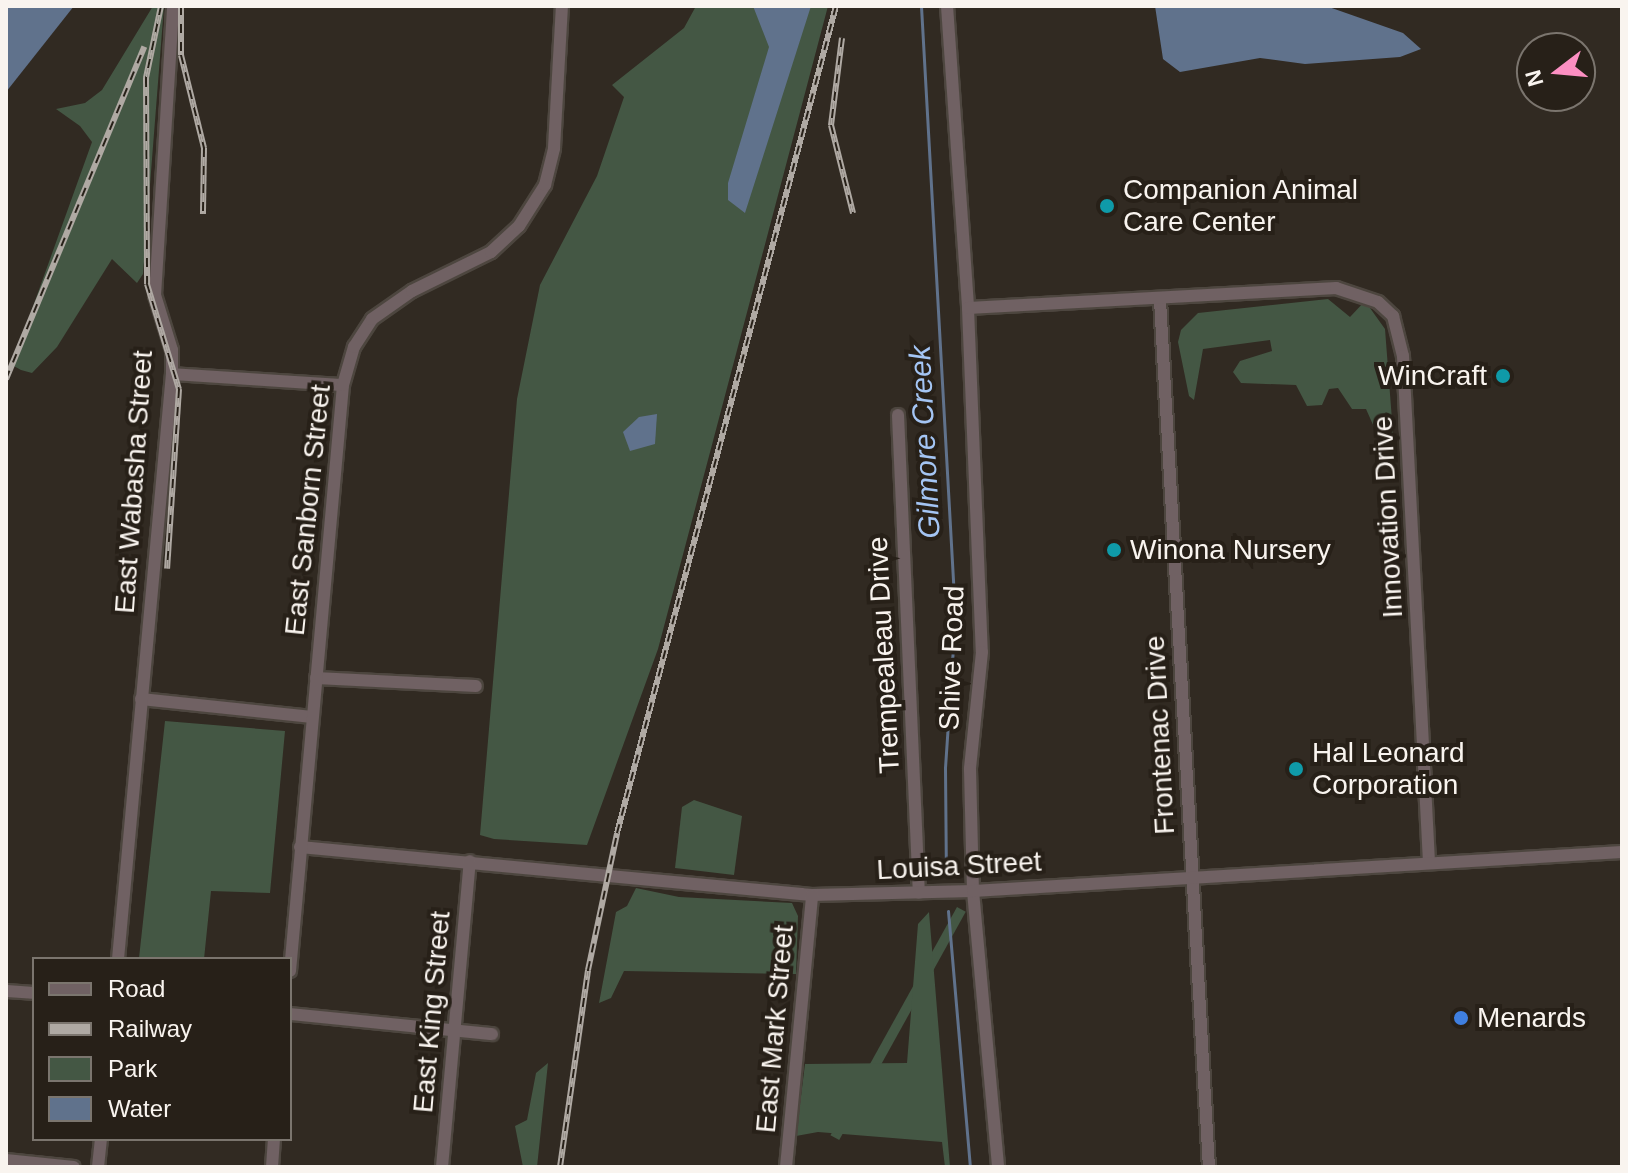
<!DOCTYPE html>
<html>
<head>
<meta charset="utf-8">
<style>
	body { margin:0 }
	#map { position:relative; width:1628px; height:1173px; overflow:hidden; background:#312a22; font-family:Helvetica,sans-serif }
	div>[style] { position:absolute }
	.green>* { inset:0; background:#445744; transform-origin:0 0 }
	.water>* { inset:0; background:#60728c }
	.stream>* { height:3px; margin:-1.5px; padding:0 1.5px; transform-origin:1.5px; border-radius:1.5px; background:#60728c }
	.roads { filter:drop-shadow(2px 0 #4d463f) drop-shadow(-2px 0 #4d463f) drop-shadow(0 2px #4d463f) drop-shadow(0 -2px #4d463f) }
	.minor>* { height:12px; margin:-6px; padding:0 6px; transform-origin:6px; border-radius:6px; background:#706163 }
	.rail>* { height:6px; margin-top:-3px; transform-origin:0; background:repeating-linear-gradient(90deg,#272018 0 9px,#afa9a3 0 18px); box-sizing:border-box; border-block:2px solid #afa9a3 }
	.dots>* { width:22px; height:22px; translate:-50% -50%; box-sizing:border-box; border:4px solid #272018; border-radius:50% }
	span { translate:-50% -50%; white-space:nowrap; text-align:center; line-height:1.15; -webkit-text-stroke:8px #272018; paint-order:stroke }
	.poi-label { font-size:28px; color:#f9f4ef }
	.left { translate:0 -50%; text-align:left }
	.right { translate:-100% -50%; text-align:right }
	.street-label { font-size:28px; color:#f9f4ef }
	.water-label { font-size:30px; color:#a4c5f4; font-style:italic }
	.frame { position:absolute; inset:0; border:8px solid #f9f4ef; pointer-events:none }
	.legend { position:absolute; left:32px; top:957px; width:260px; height:184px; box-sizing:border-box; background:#272018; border:2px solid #7b756e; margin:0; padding:10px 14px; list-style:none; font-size:24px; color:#f9f4ef }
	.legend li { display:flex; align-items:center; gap:16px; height:40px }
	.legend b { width:40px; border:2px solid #7b756e }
	.north { position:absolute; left:1516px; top:32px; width:80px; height:80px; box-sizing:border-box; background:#272018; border:2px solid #7b756e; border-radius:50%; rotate:254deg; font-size:22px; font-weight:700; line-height:32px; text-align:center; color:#f9f4ef }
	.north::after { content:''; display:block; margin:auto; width:28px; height:36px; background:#fc8fc2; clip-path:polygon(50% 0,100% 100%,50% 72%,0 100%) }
</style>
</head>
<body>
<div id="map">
	<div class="green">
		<i style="clip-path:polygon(153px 6px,164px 6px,143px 274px,137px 283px,112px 259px,57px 347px,32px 373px,21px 370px,12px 365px,92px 142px,80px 126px,56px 109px,85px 103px,102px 90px)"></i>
		<i style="clip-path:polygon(696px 6px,828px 6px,658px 649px,587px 845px,494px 839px,480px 835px,517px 399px,540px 285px,597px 176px,624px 97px,612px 85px,684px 28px)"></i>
		<i style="clip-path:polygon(1328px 299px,1350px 317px,1365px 301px,1385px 329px,1395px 459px,1379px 456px,1378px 436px,1366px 409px,1352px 409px,1338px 388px,1329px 389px,1322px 405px,1307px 406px,1296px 385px,1241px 383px,1233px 372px,1240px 361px,1272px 351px,1270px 340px,1203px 349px,1194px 400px,1189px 396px,1178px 342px,1181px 330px,1198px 313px)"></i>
		<i style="clip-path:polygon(165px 721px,285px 731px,270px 893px,211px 891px,204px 959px,139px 958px)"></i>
		<i style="clip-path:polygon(694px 800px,742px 816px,734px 875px,675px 868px,682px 807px)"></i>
		<i style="clip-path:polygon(636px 888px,679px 897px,792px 903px,798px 916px,796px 974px,624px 971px,611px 998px,599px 1003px,616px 912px,627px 906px)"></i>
		<i style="left:957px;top:907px;width:10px;height:261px;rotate:29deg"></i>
		<i style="clip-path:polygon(929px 912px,950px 1167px,945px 1167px,942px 1142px,818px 1132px,796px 1136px,805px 1064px,907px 1063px,918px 924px)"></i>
		<i style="clip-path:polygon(548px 1063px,537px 1167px,523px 1167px,515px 1126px,527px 1120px,536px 1073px)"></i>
	</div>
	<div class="water">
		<i style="clip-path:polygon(6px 6px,74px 6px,6px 92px)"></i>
		<i style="clip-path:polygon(753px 6px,811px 6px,745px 213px,728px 200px,728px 183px,769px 47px)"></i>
		<i style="clip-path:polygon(1155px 6px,1326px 6px,1403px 33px,1421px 49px,1400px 57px,1305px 64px,1260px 58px,1180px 72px,1163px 59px)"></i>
		<i style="clip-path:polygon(657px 414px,655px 444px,630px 451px,623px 432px,639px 417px)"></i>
	</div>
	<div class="stream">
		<i style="left:921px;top:6px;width:612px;rotate:86.81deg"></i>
		<i style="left:955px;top:617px;width:151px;rotate:93.8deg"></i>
		<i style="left:945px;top:768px;width:108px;rotate:89.5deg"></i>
		<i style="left:948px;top:911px;width:257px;rotate:85.1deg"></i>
	</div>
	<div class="roads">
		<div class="minor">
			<i style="left:947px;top:6px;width:303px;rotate:86deg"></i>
			<i style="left:968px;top:308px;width:344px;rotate:87.7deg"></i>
			<i style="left:982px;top:652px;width:118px;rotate:95.9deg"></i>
			<i style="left:970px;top:769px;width:122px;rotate:88.6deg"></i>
			<i style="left:973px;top:891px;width:277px;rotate:84.8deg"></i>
			<i style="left:1160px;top:300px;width:868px;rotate:86.77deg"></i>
			<i style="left:968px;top:308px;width:369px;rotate:-3.1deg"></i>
			<i style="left:1336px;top:288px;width:44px;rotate:18.4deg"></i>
			<i style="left:1378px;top:302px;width:21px;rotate:43deg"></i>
			<i style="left:1393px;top:316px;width:41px;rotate:76deg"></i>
			<i style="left:1403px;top:356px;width:507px;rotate:87.06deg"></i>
			<i style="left:172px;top:374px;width:171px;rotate:3.7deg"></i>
			<i style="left:898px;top:415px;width:478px;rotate:87.5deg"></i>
			<i style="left:316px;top:678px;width:160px;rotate:2.9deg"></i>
			<i style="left:141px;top:699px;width:172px;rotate:6deg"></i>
			<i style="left:300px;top:847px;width:514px;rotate:5.36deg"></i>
			<i style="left:812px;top:895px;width:161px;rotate:-1.4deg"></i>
			<i style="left:973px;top:891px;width:650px;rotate:-3.44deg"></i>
			<i style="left:118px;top:959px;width:587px;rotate:-84.73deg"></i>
			<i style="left:172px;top:374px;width:24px;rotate:-90deg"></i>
			<i style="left:172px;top:350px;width:58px;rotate:-107.2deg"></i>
			<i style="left:155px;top:295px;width:287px;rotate:-86.4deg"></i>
			<i style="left:290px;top:971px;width:588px;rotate:-84.83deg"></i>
			<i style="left:343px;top:385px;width:40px;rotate:-74deg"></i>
			<i style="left:354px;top:347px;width:33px;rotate:-57deg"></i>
			<i style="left:372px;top:319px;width:49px;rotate:-35deg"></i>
			<i style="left:412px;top:291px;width:88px;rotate:-26.3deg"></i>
			<i style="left:491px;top:252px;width:38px;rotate:-43deg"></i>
			<i style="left:519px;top:226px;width:49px;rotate:-57.6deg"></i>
			<i style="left:545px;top:185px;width:38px;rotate:-76deg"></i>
			<i style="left:554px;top:148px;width:142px;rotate:-86.8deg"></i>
			<i style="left:6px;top:991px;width:28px;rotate:4deg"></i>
			<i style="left:290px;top:1014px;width:203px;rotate:5.7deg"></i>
			<i style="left:6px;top:1160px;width:68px;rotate:5.9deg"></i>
			<i style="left:98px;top:1167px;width:28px;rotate:-84deg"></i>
			<i style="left:272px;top:1167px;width:28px;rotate:-86deg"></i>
			<i style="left:442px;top:1167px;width:307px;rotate:-84.8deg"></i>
			<i style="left:786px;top:1167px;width:273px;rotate:-84.5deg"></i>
		</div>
	</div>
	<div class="rail">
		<i style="left:161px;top:6px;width:74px;rotate:101.8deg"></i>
		<i style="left:146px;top:78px;width:206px;rotate:89.7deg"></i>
		<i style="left:147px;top:284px;width:110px;rotate:73.1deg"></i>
		<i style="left:179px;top:389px;width:180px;rotate:93.8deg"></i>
		<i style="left:181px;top:6px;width:49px;rotate:90deg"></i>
		<i style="left:181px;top:55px;width:96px;rotate:76.1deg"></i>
		<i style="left:204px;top:148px;width:66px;rotate:90.9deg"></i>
		<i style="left:842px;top:38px;width:88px;rotate:97.2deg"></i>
		<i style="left:831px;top:125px;width:91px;rotate:76deg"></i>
		<i style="left:6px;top:379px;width:360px;rotate:-67.4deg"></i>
		<i style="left:560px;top:1167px;width:199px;rotate:-81.9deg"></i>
		<i style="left:588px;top:970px;width:140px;rotate:-78deg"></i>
		<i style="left:617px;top:833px;width:856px;rotate:-75.17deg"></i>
	</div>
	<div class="dots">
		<i style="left:1107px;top:206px;background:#0f9aa8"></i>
		<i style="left:1503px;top:376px;background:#0f9aa8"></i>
		<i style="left:1114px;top:550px;background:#0f9aa8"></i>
		<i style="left:1296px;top:769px;background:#0f9aa8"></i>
		<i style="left:1461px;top:1018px;background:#3f7fe0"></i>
	</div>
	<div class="poi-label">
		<span class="left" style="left:1123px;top:206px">Companion Animal<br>Care Center</span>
		<span class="right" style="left:1487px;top:376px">WinCraft</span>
		<span class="left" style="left:1130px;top:550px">Winona Nursery</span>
		<span class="left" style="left:1312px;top:769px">Hal Leonard<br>Corporation</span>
		<span class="left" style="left:1477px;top:1018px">Menards</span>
	</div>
	<div class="street-label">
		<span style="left:134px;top:482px;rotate:-86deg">East Wabasha Street</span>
		<span style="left:308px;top:510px;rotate:-84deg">East Sanborn Street</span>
		<span style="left:1388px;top:517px;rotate:-93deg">Innovation Drive</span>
		<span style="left:884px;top:655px;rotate:-93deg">Trempealeau Drive</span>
		<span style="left:952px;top:658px;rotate:-88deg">Shive Road</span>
		<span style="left:1160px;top:735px;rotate:-93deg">Frontenac Drive</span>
		<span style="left:959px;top:866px;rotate:-3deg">Louisa Street</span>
		<span style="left:432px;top:1012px;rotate:-85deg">East King Street</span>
		<span style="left:775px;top:1029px;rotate:-85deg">East Mark Street</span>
	</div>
	<div class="water-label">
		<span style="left:925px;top:442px;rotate:-93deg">Gilmore Creek</span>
	</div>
	<div class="frame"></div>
	<ul class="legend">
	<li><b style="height:10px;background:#706163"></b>Road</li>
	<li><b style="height:10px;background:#afa9a3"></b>Railway</li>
	<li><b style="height:22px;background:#445744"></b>Park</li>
	<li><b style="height:22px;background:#60728c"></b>Water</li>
	</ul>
	<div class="north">N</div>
</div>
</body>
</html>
